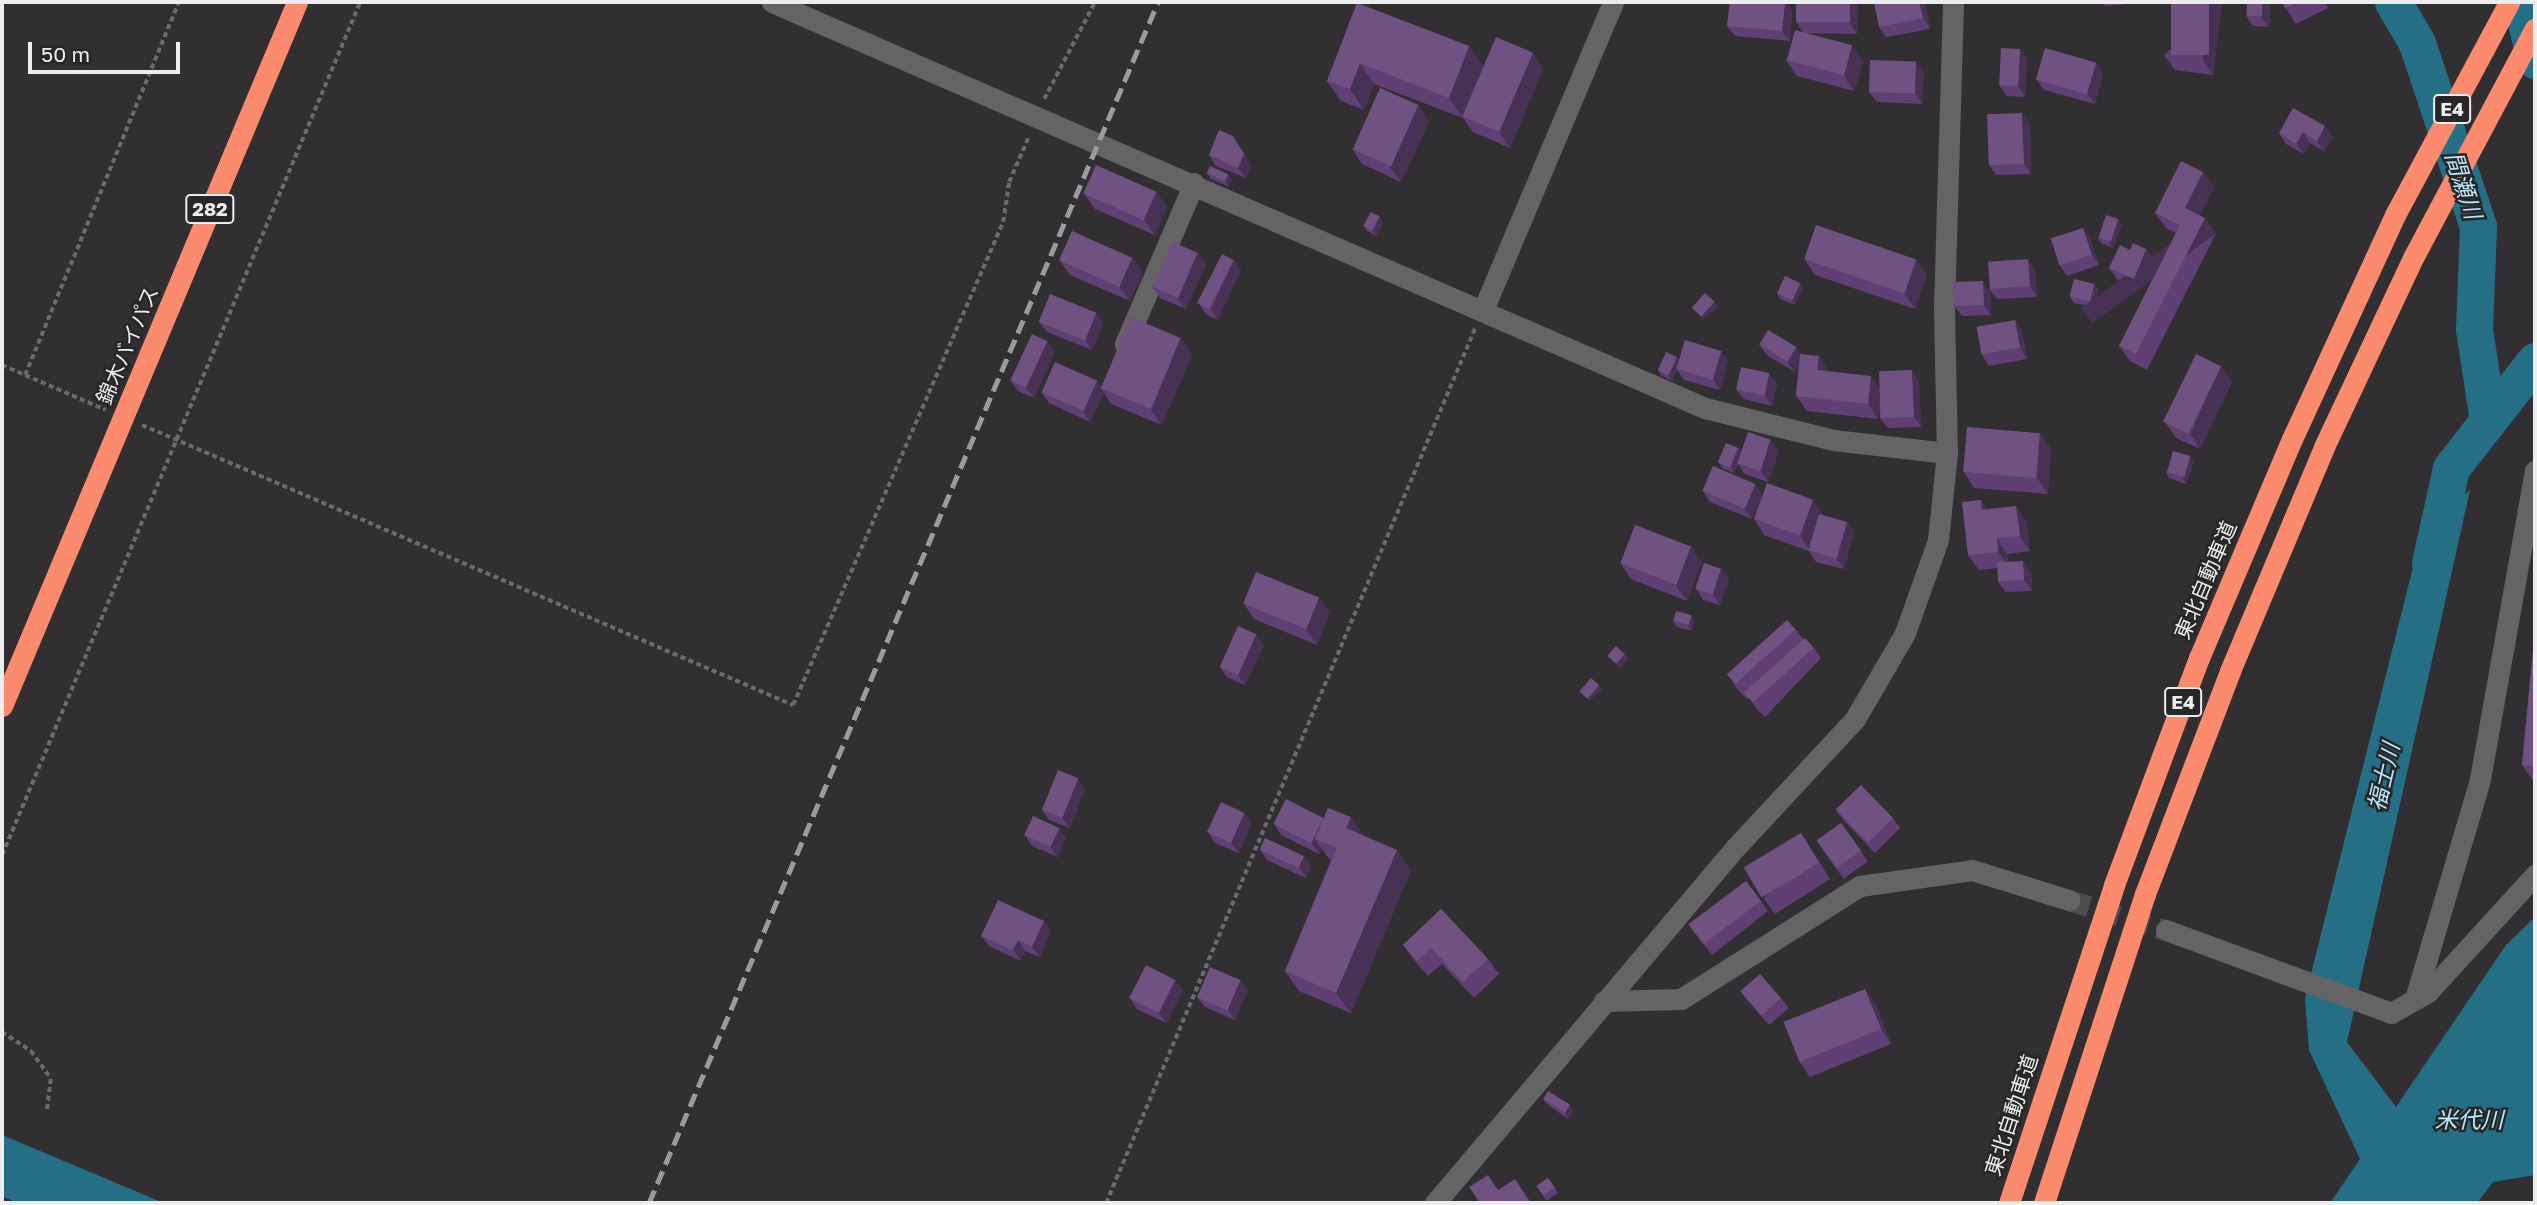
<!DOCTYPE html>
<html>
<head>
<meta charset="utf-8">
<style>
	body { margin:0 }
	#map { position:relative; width:2537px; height:1205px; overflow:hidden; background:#312f32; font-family:"Golos Text","Noto Sans JP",sans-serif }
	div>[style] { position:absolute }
	.water>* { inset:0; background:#256f86 }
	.river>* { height:37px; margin:-18.5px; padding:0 18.5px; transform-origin:18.5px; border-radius:18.5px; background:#256f86 }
	.minor-tunnel>* { height:21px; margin-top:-10.5px; transform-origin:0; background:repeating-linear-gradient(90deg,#4d4c4e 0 21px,transparent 0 31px) }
	.path>* { height:3.5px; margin-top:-1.75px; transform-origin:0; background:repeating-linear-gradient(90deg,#6b6a6c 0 5px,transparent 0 8.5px) }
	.minor>* { height:21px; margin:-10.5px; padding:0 10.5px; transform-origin:10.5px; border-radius:10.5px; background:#656366 }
	.highway>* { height:21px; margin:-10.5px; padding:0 10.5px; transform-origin:10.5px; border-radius:10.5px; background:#fc8b6d }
	.rail>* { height:5px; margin-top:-2.5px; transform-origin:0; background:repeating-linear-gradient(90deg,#9b9a9c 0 14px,transparent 0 21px) }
	.wall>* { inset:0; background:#603f74; transform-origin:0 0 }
	.shaded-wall>* { inset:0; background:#473154; transform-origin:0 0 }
	.building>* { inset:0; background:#6f5281; transform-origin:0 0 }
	span { translate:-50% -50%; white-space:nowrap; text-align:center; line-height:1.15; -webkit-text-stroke:5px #272628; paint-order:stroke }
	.shield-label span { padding:2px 5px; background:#272628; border:2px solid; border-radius:5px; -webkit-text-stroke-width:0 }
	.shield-label { font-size:19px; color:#eeedee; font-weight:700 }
	.street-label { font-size:21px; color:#eeedee }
	.water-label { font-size:23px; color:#bae7f8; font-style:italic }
	.frame { position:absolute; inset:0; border:4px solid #eeedee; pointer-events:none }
	.scale { position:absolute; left:28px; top:42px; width:152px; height:32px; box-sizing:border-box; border:4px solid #eeedee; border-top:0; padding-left:9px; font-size:21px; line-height:24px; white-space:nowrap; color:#eeedee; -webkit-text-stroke:5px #272628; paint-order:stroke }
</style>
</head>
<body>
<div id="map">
	<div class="water">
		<i style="clip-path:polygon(2470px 490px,2347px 1042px,2396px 1107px,2506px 945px,2535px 917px,2535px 1175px,2493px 1182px,2477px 1203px,2330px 1203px,2360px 1159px,2309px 1050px,2305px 998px,2422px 531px)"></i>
		<i style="clip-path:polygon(2px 1135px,159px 1201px,173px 1203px,17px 1203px,2px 1196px)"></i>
	</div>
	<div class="river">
		<i style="left:2393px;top:2px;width:48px;rotate:59.7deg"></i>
		<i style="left:2417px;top:43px;width:193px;rotate:71.6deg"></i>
		<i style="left:2478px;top:226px;width:103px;rotate:92.2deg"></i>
		<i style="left:2474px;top:329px;width:93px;rotate:81.3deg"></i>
		<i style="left:2521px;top:2px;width:60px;rotate:76.4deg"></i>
		<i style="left:2430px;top:563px;width:97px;rotate:-77.5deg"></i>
		<i style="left:2451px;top:468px;width:136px;rotate:-51.9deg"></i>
	</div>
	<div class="minor-tunnel">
		<i style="left:2069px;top:900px;width:102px;rotate:17.2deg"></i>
	</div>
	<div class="path">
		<i style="left:1044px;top:99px;width:110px;rotate:-62.3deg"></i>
		<i style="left:2px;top:365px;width:113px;rotate:23.4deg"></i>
		<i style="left:25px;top:375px;width:404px;rotate:-67.6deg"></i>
		<i style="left:142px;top:425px;width:709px;rotate:23.27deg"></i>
		<i style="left:793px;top:705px;width:527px;rotate:-66.5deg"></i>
		<i style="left:1003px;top:222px;width:40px;rotate:-81.5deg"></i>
		<i style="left:1009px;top:182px;width:50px;rotate:-66.5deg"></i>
		<i style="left:2px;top:855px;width:925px;rotate:-67.23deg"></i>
		<i style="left:2px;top:1032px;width:35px;rotate:33deg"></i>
		<i style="left:31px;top:1051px;width:34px;rotate:54deg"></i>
		<i style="left:51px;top:1079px;width:31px;rotate:97deg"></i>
		<i style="left:1106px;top:1203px;width:950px;rotate:-67.13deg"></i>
	</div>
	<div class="minor">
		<i style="left:772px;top:2px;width:1018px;rotate:23.52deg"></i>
		<i style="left:1705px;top:408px;width:132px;rotate:14deg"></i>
		<i style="left:1833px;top:440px;width:115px;rotate:6.5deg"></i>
		<i style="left:1483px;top:310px;width:334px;rotate:-67.1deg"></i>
		<i style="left:1125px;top:344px;width:175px;rotate:-66.8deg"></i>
		<i style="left:2166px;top:930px;width:240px;rotate:20.2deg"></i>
		<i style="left:2391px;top:1013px;width:43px;rotate:-29.6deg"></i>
		<i style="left:2428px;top:992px;width:159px;rotate:-47.6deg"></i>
		<i style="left:2415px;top:999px;width:229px;rotate:-73.5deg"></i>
		<i style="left:2480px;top:779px;width:313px;rotate:-79.9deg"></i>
		<i style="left:1604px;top:1001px;width:77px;rotate:-1.5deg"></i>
		<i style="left:1681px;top:999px;width:212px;rotate:-32.3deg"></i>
		<i style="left:1860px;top:886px;width:113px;rotate:-8.1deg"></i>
		<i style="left:1972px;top:870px;width:102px;rotate:17.2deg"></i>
		<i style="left:1435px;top:1203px;width:466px;rotate:-49.8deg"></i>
		<i style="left:1736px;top:847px;width:175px;rotate:-47.1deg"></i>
		<i style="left:1855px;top:719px;width:99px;rotate:-59.8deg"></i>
		<i style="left:1905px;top:633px;width:99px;rotate:-70.5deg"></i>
		<i style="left:1938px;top:540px;width:87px;rotate:-84.1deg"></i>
		<i style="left:1947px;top:453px;width:146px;rotate:-91.2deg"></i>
		<i style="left:1944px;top:307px;width:305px;rotate:-88.3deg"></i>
	</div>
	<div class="highway">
		<i style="left:2px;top:706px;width:763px;rotate:-67.26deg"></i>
		<i style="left:2009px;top:1203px;width:335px;rotate:-71.7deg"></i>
		<i style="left:2114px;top:885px;width:242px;rotate:-69.5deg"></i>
		<i style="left:2199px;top:658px;width:238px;rotate:-67deg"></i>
		<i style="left:2292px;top:439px;width:247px;rotate:-65.3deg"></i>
		<i style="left:2395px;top:215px;width:242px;rotate:-61.8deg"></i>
		<i style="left:2044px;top:1203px;width:325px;rotate:-71.9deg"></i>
		<i style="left:2145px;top:894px;width:239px;rotate:-69.1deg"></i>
		<i style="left:2230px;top:671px;width:243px;rotate:-67.2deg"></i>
		<i style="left:2324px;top:447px;width:211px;rotate:-64.8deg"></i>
		<i style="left:2414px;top:256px;width:258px;rotate:-62deg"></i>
	</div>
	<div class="rail">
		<i style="left:649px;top:1203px;width:1304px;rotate:-67.03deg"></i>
	</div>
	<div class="wall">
		<i style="clip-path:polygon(1730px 2px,1794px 2px,1794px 3px,1787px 2px,1792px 10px,1790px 41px,1735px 36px,1727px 26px)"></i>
		<i style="clip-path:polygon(1796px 2px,1857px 2px,1858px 3px,1857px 34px,1806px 33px,1863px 61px,1854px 91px,1797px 76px,1786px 60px,1803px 32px,1796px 22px)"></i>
		<i style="clip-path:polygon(1925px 2px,1930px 29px,1886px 37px,1879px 27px)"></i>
		<i style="clip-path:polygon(2102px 2px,2148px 2px,2105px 6px)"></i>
		<i style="clip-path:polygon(2222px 2px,2213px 75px,2175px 70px,2164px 55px)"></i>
		<i style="clip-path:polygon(2247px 2px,2270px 2px,2269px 27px,2253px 26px,2246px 16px)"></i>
		<i style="clip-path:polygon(2282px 2px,2325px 2px,2328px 8px,2296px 24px)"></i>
		<i style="clip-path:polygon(1357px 3px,1469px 46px,1483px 66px,1476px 84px,1533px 53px,1543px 69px,1510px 148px,1473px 132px,1463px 118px,1374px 84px,1364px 110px,1341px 101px,1327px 81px)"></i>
		<i style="clip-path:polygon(2020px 49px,2027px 59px,2025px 97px,2007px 96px,1999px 85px)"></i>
		<i style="clip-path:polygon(1916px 62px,1924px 72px,1922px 104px,1877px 102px,1869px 92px)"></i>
		<i style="clip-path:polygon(2096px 63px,2103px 73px,2095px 104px,2044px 90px,2037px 80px)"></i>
		<i style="clip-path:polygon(1429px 121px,1401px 182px,1362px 164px,1352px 149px)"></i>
		<i style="clip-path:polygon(2030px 123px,2031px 174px,1996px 175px,1989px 165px)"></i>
		<i style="clip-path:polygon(2325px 126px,2333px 137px,2324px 151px,2310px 143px,2304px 154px,2286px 144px,2279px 133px)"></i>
		<i style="clip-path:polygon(1240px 146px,1251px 165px,1246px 178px,1216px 166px,1209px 155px)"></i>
		<i style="clip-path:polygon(2203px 172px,2214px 187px,2200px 215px,2216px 233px,2147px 370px,2130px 361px,2119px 346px,2176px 233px,2166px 228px,2155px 213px)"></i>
		<i style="clip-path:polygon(1207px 173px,1232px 179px,1228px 186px,1211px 179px)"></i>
		<i style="clip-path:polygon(1156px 192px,1167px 207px,1155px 235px,1095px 209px,1084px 194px)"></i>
		<i style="clip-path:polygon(1383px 222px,1377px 236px,1367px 231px,1364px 226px)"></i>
		<i style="clip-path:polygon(2122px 225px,2113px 248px,2101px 243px,2098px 238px)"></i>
		<i style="clip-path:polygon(2083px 228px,2090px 238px,2099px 265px,2067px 276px,2060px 265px)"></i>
		<i style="clip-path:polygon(2146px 249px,2154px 259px,2141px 289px,2117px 279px,2109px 268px)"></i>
		<i style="clip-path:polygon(1132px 258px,1143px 273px,1130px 301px,1070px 275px,1059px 260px)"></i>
		<i style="clip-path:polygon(1804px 259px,1927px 274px,1915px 309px,1815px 275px)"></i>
		<i style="clip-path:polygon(1234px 260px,1241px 270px,1218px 320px,1206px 314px,1199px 304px)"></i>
		<i style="clip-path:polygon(1206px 264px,1186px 309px,1160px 298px,1153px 287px)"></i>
		<i style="clip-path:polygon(2035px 269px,2037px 297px,1997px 299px,1989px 289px)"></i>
		<i style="clip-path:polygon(2094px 284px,2098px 289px,2094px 307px,2074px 303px,2070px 297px)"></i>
		<i style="clip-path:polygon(1803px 289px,1795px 305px,1780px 299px,1777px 293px)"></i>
		<i style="clip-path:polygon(1990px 291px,1991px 315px,1962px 316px,1954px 306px)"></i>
		<i style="clip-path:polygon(1096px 313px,1103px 323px,1092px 350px,1047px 332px,1039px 322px)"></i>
		<i style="clip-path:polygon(2015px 320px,2022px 331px,2027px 359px,1989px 366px,1982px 355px)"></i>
		<i style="clip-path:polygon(1759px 345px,1802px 355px,1829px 371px,1879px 388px,1919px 381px,1921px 427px,1888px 428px,1880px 418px,1880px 406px,1878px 419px,1807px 411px,1796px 396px,1799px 364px,1795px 372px,1767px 355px)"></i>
		<i style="clip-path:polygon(1055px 351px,1034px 398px,1018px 391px,1011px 381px)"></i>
		<i style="clip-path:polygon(1721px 351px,1728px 361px,1720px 390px,1684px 380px,1677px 370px,1672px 381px,1661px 375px,1658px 370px,1679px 361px)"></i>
		<i style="clip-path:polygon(1192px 354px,1162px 425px,1111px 404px,1104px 393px,1090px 422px,1049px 403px,1041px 392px,1097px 381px,1101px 387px)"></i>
		<i style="clip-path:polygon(2221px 366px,2232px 382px,2200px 449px,2176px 438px,2165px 422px)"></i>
		<i style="clip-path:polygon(1777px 384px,1772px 406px,1744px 399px,1736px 389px)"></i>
		<i style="clip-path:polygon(2040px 433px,2051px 449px,2048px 494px,1974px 488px,1964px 472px)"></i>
		<i style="clip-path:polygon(1738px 448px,1741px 452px,1779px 451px,1768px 482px,1744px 474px,1738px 464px,1734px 473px,1722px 468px,1719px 463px)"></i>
		<i style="clip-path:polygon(2194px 462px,2186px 484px,2169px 478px,2166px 472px)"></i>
		<i style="clip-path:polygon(1755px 484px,1762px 495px,1752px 519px,1710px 502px,1703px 491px)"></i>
		<i style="clip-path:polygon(2016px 506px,2027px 522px,2030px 551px,2007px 554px,2008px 562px,2031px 572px,2032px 591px,2006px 592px,1998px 582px,1998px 568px,1979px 570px,1968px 555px,1987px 509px)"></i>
		<i style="clip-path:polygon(1824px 516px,1847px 522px,1854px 532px,1844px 569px,1816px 562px,1809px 551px,1764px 535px,1754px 519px)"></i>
		<i style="clip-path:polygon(1702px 562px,1687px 601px,1631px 579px,1620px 563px)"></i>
		<i style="clip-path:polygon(1721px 569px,1729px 579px,1720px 605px,1703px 600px,1696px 589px)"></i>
		<i style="clip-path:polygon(1244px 604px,1330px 612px,1317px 645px,1254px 619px)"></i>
		<i style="clip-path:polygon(1691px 615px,1694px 620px,1692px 631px,1677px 627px,1673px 621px)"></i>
		<i style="clip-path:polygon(2535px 629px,2535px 784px,2522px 765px)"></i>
		<i style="clip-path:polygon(1796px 630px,1804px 640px,1814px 648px,1821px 658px,1765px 717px,1756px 708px,1749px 698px,1747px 699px,1738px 690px,1731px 679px)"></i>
		<i style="clip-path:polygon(1264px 645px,1245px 685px,1227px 677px,1220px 667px)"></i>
		<i style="clip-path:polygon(1085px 789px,1070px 828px,1049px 820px,1042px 810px)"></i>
		<i style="clip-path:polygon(1836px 810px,1893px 818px,1900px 828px,1875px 853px,1844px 821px)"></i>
		<i style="clip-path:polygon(1351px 817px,1363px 836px,1411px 870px,1351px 1013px,1299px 991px,1285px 971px,1331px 860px,1329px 859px,1322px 849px,1319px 854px,1281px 835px,1274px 824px,1324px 818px)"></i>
		<i style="clip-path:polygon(1252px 823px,1239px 853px,1215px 843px,1208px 832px)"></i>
		<i style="left:1841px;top:823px;width:47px;height:30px;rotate:55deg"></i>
		<i style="clip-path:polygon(1801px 833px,1830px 879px,1775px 914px,1764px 899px)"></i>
		<i style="clip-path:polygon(1025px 835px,1066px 838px,1058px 857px,1032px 846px)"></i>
		<i style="clip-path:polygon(1260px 850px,1304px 856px,1311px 866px,1306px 878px,1267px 860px)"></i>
		<i style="clip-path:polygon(1761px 901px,1768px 911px,1712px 955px,1689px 925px)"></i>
		<i style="clip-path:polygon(1441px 909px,1488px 959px,1499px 974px,1474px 998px,1442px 964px,1428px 976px,1414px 960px,1403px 945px)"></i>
		<i style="clip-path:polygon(1044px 921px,1051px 932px,1040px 957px,1025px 951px,1021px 961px,989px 946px,981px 936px)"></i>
		<i style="clip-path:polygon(1183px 990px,1166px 1023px,1137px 1009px,1130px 998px)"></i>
		<i style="clip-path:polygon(1248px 990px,1235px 1020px,1205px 1007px,1197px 997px)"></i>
		<i style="clip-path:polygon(1740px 991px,1781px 998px,1789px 1008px,1769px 1025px,1748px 1001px)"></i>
		<i style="clip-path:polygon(1876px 1004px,1891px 1044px,1810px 1077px,1799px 1061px)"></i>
		<i style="clip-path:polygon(1543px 1099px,1574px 1110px,1568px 1119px,1547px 1104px)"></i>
		<i style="left:1548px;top:1178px;width:18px;height:14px;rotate:56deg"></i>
	</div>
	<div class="shaded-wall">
		<i style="clip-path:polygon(1785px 2px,1787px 2px,1792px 10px,1790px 41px,1782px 31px)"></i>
		<i style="clip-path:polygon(1850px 2px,1857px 2px,1858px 3px,1857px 34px,1850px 24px)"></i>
		<i style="clip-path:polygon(1919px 2px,1925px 2px,1930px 29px,1923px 18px)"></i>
		<i style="clip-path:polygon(2209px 2px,2222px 2px,2213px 75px,2203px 60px)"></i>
		<i style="clip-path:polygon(2262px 2px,2270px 2px,2269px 27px,2261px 17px)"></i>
		<i style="clip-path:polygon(1852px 45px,1863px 61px,1854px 91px,1844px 76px)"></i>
		<i style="clip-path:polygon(1469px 46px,1483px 66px,1463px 118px,1449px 98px)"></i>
		<i style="clip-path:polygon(2020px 49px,2027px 59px,2025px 97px,2018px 86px)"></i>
		<i style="clip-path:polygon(1533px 53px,1543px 69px,1510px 148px,1499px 132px)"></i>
		<i style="clip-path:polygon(1916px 62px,1924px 72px,1922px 104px,1915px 93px)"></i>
		<i style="clip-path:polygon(1360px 63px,1374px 84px,1364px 110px,1350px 89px)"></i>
		<i style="clip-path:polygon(2096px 63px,2103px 73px,2095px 104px,2087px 94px)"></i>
		<i style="clip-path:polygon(1418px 105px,1429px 121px,1401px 182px,1390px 167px)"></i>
		<i style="clip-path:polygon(2022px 113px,2030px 123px,2031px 174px,2024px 164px)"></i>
		<i style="clip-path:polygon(2325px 126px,2333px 137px,2324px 151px,2317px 141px)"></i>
		<i style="clip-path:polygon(2303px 132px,2310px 143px,2304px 154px,2296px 144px)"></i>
		<i style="clip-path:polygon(1233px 136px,1251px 165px,1246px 178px,1238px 168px)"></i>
		<i style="clip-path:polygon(2203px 172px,2214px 187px,2196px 223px,2185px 208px)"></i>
		<i style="clip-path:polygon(1228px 174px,1232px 179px,1228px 186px,1225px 181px)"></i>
		<i style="clip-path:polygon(1156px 192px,1167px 207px,1155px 235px,1144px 220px)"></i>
		<i style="clip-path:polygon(1380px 217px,1383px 222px,1377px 236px,1373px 231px)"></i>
		<i style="left:2205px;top:218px;width:19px;height:153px;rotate:54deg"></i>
		<i style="clip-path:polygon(2118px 219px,2122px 225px,2113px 248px,2109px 243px)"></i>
		<i style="clip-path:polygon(2083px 228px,2090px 238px,2099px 265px,2092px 255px)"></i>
		<i style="clip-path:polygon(2146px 249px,2154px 259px,2141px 289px,2134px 279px)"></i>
		<i style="clip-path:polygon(1198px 253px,1206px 264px,1186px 309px,1178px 299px)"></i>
		<i style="clip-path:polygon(1132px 258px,1143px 273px,1130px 301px,1119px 286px)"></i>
		<i style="clip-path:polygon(1916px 259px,1927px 274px,1915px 309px,1904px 293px)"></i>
		<i style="clip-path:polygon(2028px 259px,2035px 269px,2037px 297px,2030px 286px)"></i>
		<i style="clip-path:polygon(1234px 260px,1241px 270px,1218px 320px,1211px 309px)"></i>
		<i style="clip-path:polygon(1983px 281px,1990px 291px,1991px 315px,1984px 305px)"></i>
		<i style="clip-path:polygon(1800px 283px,1803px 289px,1795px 305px,1792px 300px)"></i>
		<i style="clip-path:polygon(2094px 284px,2098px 289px,2094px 307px,2090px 302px)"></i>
		<i style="left:1715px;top:302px;width:6px;height:21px;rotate:51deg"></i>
		<i style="clip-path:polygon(1096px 313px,1103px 323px,1092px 350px,1085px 340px)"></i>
		<i style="clip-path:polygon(2015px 320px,2022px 331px,2027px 359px,2020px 348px)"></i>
		<i style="clip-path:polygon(1181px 338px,1192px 354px,1162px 425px,1151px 410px)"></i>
		<i style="clip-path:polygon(1047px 341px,1055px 351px,1034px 398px,1026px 388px)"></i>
		<i style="clip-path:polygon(1796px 347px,1804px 357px,1795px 372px,1787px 362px)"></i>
		<i style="clip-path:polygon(1721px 351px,1728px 361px,1720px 390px,1713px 380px)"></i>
		<i style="clip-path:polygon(1819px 356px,1830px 372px,1817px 370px)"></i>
		<i style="clip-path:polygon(1677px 357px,1681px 363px,1672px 381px,1668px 375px)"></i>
		<i style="clip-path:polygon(2221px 366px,2232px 382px,2200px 449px,2190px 434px)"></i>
		<i style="clip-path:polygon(1912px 370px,1919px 381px,1921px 427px,1914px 417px)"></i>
		<i style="clip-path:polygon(1769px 373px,1777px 384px,1772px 406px,1765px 395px)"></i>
		<i style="clip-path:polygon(1871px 376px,1881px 391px,1878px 419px,1868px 404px)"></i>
		<i style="clip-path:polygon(1097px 381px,1104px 393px,1090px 422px,1083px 412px)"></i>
		<i style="clip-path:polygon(2040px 433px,2051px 449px,2048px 494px,2037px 478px)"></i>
		<i style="clip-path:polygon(1771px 440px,1779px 451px,1768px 482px,1761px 471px)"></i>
		<i style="clip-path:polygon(1738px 448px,1742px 453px,1734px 473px,1731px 468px)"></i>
		<i style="clip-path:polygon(2190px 456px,2194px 462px,2186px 484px,2183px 479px)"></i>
		<i style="clip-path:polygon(1755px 484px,1762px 495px,1752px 519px,1744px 509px)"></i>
		<i style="clip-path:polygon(1813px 500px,1824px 516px,1811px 552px,1800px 536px)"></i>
		<i style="clip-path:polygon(1981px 500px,1991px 515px,1982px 510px)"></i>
		<i style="clip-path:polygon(2016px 506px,2027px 522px,2030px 551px,2020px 536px)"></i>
		<i style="clip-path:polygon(1847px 522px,1854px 532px,1844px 569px,1837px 559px)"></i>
		<i style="clip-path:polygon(1997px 538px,2007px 554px,2009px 567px,1998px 552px)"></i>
		<i style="clip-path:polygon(1691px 547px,1702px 562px,1687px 601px,1676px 586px)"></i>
		<i style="clip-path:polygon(2023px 561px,2031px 572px,2032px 591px,2024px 580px)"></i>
		<i style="clip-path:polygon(1721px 569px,1729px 579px,1720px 605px,1713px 595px)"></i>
		<i style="clip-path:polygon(1319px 597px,1330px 612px,1317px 645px,1306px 629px)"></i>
		<i style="clip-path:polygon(1691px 615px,1694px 620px,1692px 631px,1688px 626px)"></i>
		<i style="clip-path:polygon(1256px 634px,1264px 645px,1245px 685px,1238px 675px)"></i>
		<i style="clip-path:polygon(1625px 654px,1629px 659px,1619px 669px,1616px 664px)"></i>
		<i style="left:1599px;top:685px;width:6px;height:18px;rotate:51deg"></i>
		<i style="clip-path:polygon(1078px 778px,1085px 789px,1070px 828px,1062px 818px)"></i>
		<i style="clip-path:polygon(1245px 813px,1252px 823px,1239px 853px,1231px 843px)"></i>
		<i style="clip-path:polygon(1351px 817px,1365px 837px,1346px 828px)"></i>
		<i style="clip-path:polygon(1324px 819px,1315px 839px,1322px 849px,1319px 854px,1312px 843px)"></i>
		<i style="clip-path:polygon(1059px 828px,1066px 838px,1058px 857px,1050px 847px)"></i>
		<i style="clip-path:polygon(1397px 850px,1411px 870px,1351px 1013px,1336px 993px)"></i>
		<i style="clip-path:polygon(1304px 856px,1311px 866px,1306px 878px,1299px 867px)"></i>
		<i style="clip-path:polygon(1044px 921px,1051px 932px,1040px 957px,1032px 947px)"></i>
		<i style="clip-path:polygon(1018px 940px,1025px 951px,1021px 961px,1013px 950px)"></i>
		<i style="clip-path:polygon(1175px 980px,1183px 990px,1166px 1023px,1159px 1013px)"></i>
		<i style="clip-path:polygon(1240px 980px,1248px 990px,1235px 1020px,1228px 1010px)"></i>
		<i style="clip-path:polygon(1865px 989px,1876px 1004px,1891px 1044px,1881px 1029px)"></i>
		<i style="clip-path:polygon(1570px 1105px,1574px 1110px,1568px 1119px,1565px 1113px)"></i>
	</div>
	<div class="building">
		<i style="clip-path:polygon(1730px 2px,1785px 2px,1782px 31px,1727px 26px)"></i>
		<i style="left:1796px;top:2px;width:54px;height:20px"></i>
		<i style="clip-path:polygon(1874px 2px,1919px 2px,1923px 18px,1879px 27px)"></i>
		<i style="left:2171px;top:2px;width:38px;height:53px"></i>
		<i style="left:2247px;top:2px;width:15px;height:14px"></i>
		<i style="clip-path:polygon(2282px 2px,2298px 2px,2285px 8px)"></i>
		<i style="clip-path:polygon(1357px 3px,1469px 46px,1449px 98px,1360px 63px,1350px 89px,1327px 81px)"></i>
		<i style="left:1795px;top:30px;width:59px;height:31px;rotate:15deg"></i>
		<i style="left:1496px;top:37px;width:40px;height:86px;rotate:23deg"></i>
		<i style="left:2001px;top:48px;width:19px;height:37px;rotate:3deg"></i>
		<i style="left:2045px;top:48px;width:53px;height:33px;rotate:16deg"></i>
		<i style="left:1870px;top:60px;width:46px;height:32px;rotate:2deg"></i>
		<i style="left:1380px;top:88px;width:42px;height:67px;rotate:24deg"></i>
		<i style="clip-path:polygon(2293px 108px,2325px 126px,2317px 141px,2303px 132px,2296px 144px,2279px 133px)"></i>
		<i style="left:2022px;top:113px;width:51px;height:35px;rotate:88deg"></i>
		<i style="clip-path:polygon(1219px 130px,1233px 136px,1244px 154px,1238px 168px,1209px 155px)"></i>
		<i style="clip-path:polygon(2181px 161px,2203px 172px,2185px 208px,2205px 218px,2136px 354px,2119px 346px,2180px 225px,2155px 213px)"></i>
		<i style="left:1096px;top:165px;width:66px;height:31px;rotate:24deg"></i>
		<i style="left:1210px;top:166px;width:20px;height:8px;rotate:24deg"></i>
		<i style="left:1371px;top:212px;width:10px;height:16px;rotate:29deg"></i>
		<i style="left:2106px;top:215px;width:13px;height:24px;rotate:18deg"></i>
		<i style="left:1816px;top:225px;width:106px;height:36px;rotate:19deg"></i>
		<i style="left:2083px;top:228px;width:28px;height:34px;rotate:72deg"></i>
		<i style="left:1072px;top:231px;width:66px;height:32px;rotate:24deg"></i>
		<i style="left:1173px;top:242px;width:27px;height:49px;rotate:24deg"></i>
		<i style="clip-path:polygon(2133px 243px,2146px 249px,2134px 279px,2109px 268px,2120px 245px,2130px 250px)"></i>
		<i style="left:1222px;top:254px;width:13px;height:55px;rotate:27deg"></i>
		<i style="left:2028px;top:259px;width:27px;height:40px;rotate:86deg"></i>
		<i style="left:1785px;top:276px;width:17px;height:19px;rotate:25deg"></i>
		<i style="left:2074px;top:279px;width:21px;height:18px;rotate:14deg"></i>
		<i style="left:1983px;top:281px;width:24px;height:30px;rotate:88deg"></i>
		<i style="left:1705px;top:293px;width:13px;height:20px;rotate:42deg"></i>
		<i style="left:1050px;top:294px;width:50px;height:30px;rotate:22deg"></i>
		<i style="left:1131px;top:317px;width:54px;height:77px;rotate:23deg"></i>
		<i style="left:2015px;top:320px;width:28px;height:39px;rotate:80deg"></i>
		<i style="left:1768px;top:330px;width:33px;height:17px;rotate:31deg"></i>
		<i style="left:1032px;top:334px;width:17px;height:51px;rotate:25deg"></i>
		<i style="left:1685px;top:340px;width:38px;height:30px;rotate:17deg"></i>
		<i style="left:1666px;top:352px;width:12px;height:20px;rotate:24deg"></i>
		<i style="clip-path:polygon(1800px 354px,1819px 356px,1817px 370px,1871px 376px,1868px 404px,1796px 396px)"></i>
		<i style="left:2196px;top:354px;width:28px;height:75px;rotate:26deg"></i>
		<i style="left:1055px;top:362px;width:46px;height:33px;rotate:24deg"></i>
		<i style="left:1741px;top:367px;width:29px;height:23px;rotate:12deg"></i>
		<i style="left:1912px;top:370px;width:47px;height:33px;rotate:88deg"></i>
		<i style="left:1967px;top:427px;width:73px;height:45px;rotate:5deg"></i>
		<i style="left:1748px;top:432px;width:24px;height:33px;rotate:19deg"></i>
		<i style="left:1726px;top:443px;width:13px;height:21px;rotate:23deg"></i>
		<i style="left:2173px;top:451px;width:18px;height:22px;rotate:16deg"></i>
		<i style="left:1713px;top:466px;width:46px;height:27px;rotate:23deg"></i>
		<i style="left:1767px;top:483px;width:49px;height:38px;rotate:20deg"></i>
		<i style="clip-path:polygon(1981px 500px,1982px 510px,2016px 506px,2020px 536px,1997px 538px,1998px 552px,1968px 555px,1962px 502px)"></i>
		<i style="left:1819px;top:514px;width:29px;height:38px;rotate:16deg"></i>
		<i style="left:1635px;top:525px;width:60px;height:41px;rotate:21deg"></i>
		<i style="left:2023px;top:561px;width:19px;height:26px;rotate:87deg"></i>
		<i style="left:1704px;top:563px;width:18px;height:27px;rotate:19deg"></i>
		<i style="left:1256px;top:572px;width:68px;height:34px;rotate:22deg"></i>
		<i style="left:1676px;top:611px;width:16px;height:10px;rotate:15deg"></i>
		<i style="left:1787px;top:620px;width:13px;height:81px;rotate:48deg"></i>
		<i style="left:1238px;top:626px;width:20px;height:45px;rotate:24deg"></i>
		<i style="clip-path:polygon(2535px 629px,2535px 767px,2522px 765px)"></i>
		<i style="left:1805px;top:638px;width:13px;height:82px;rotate:48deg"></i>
		<i style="left:1616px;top:646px;width:12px;height:13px;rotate:42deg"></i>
		<i style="left:1591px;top:678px;width:11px;height:18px;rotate:41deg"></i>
		<i style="left:1058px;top:770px;width:22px;height:43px;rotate:22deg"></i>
		<i style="left:1861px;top:785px;width:46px;height:35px;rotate:46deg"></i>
		<i style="left:1286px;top:799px;width:42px;height:28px;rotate:27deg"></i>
		<i style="left:1221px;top:802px;width:26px;height:33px;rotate:25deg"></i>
		<i style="clip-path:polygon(1328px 808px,1351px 817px,1346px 828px,1397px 850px,1336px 993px,1285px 971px,1337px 848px,1315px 839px)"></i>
		<i style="left:1033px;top:816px;width:29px;height:21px;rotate:25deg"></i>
		<i style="left:1841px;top:823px;width:34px;height:30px;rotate:54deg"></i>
		<i style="left:1801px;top:833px;width:35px;height:67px;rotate:59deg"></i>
		<i style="left:1265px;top:838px;width:43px;height:13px;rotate:25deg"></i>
		<i style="left:1746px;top:881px;width:25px;height:72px;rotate:53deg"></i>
		<i style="clip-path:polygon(998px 900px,1044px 921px,1032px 947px,1018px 940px,1013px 950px,981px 936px)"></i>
		<i style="clip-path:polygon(1441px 909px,1488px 959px,1463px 982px,1431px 948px,1417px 961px,1403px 945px)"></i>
		<i style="left:1146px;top:965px;width:33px;height:37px;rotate:27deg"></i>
		<i style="left:1210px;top:967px;width:33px;height:33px;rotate:23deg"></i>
		<i style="left:1760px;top:974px;width:32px;height:26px;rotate:49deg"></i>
		<i style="left:1865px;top:989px;width:43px;height:88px;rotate:68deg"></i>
		<i style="left:1548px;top:1091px;width:26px;height:9px;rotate:32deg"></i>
		<i style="clip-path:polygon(1488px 1175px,1498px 1190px,1515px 1179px,1531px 1203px,1480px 1203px,1469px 1187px)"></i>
		<i style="left:1548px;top:1178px;width:12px;height:14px;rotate:55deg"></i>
	</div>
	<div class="shield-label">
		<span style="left:2452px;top:109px">E4</span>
		<span style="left:210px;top:209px">282</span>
		<span style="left:2183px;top:702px">E4</span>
	</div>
	<div class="street-label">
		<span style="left:127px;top:345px;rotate:-67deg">錦木バイパス</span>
		<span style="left:2205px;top:580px;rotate:-67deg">東北自動車道</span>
		<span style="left:2011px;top:1115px;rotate:-72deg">東北自動車道</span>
	</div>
	<div class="water-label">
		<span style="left:2464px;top:185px;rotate:72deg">間瀬川</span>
		<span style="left:2383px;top:777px;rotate:-77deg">福士川</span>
		<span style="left:2469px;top:1119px">米代川</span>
	</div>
	<div class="frame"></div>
	<div class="scale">50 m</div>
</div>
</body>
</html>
